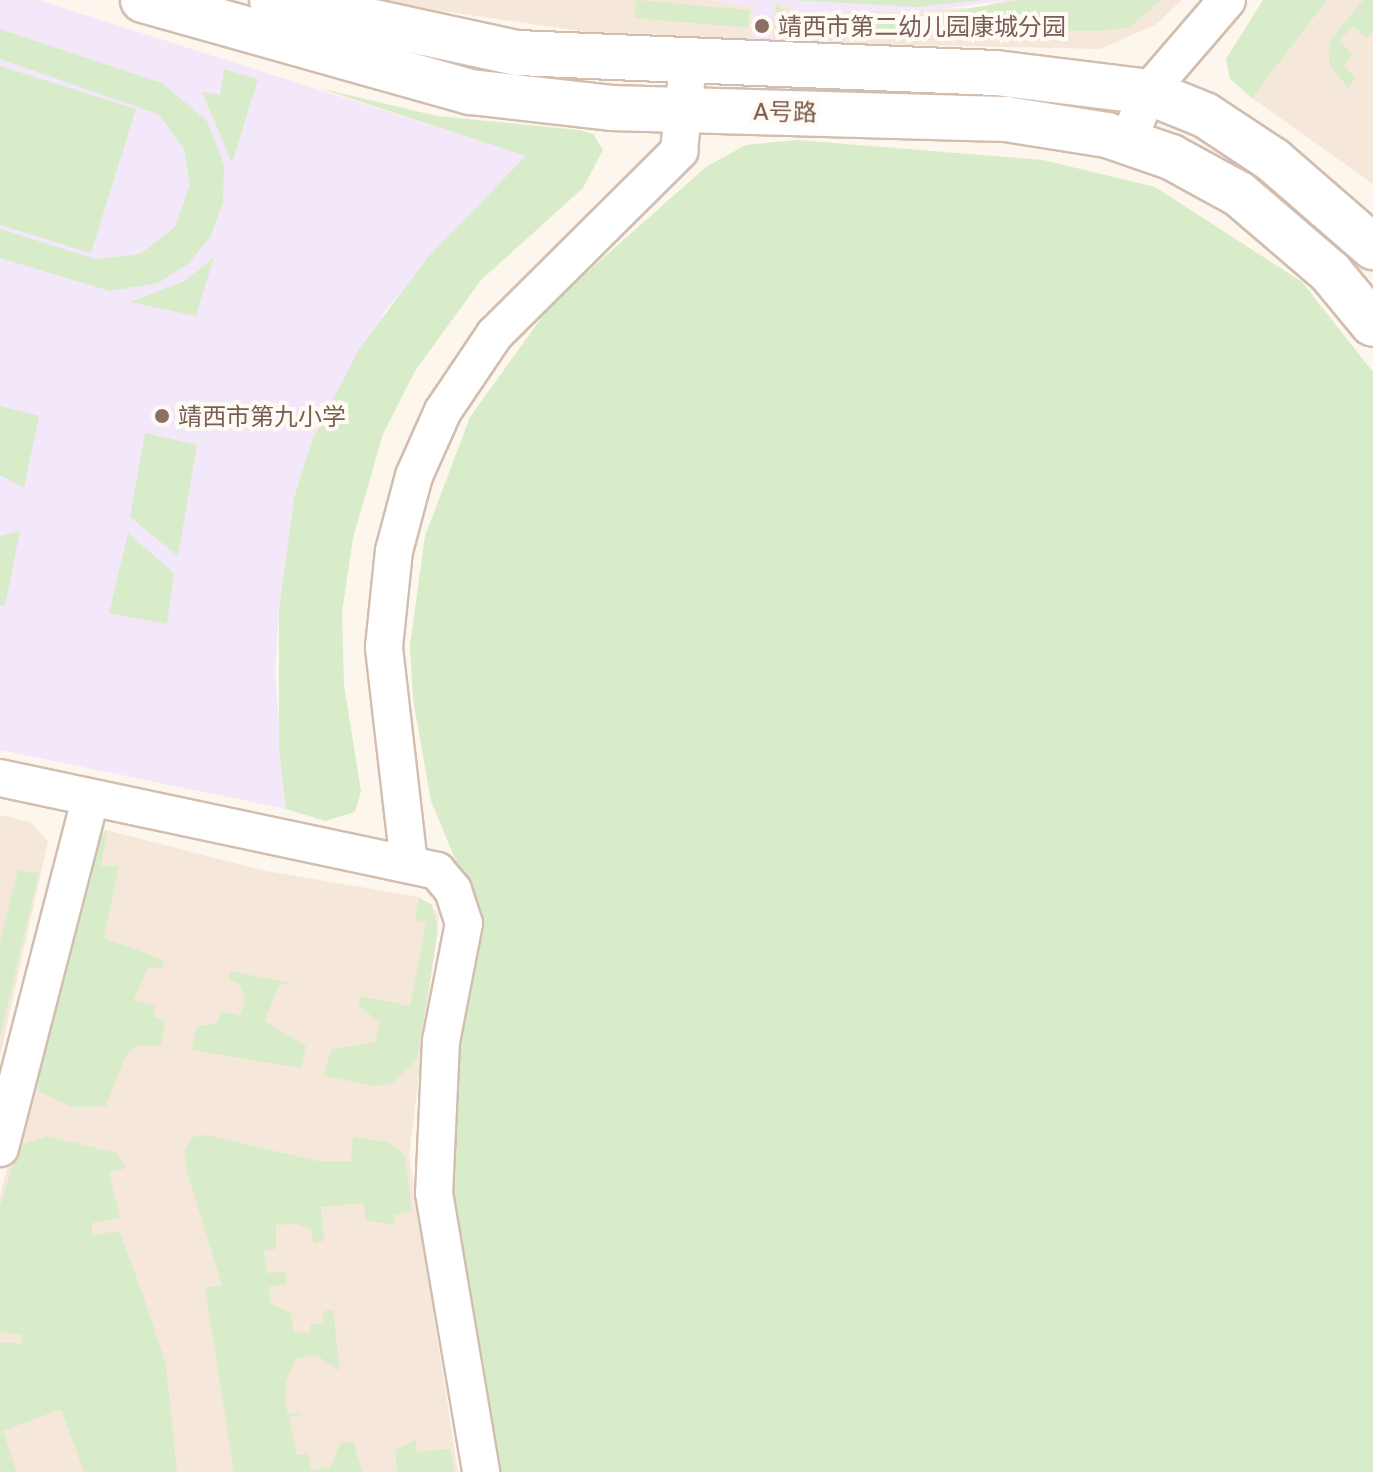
<!DOCTYPE html>
<html>
<head>
<meta charset="utf-8">
<style>
	body { margin:0 }
	#map { position:relative; width:1373px; height:1472px; overflow:hidden; background:#fdf6ec; font-family:"Golos Text","Noto Sans SC",sans-serif }
	div>[style] { position:absolute }
	.residential>* { inset:0; background:#f5e8da }
	.education>* { inset:0; background:#f3e8fa }
	.green>* { inset:0; background:#d8ecc9; transform-origin:0 0 }
	.roads { filter:drop-shadow(2px 0 #d1beb0) drop-shadow(-2px 0 #d1beb0) drop-shadow(0 2px #d1beb0) drop-shadow(0 -2px #d1beb0) }
	.street>* { height:36px; margin:-18px; padding:0 18px; transform-origin:18px; border-radius:18px; background:#fff }
	.secondary>* { height:44px; margin:-22px; padding:0 22px; transform-origin:22px; border-radius:22px; background:#fff }
	.dots>* { width:22px; height:22px; translate:-50% -50%; box-sizing:border-box; border:4px solid #fffaf3; border-radius:50% }
	span { translate:-50% -50%; white-space:nowrap; text-align:center; line-height:1.15; -webkit-text-stroke:8px #fffaf3; paint-order:stroke }
	.education-label { font-size:24px; color:#785e54 }
	.left { translate:0 -50%; text-align:left }
	.street-label { font-size:24px; color:#7a5c4d }
</style>
</head>
<body>
<div id="map">
	<div class="residential">
		<i style="clip-path:polygon(367px 0,711px 0,753px 7px,752px 39px,587px 32px)"></i>
		<i style="clip-path:polygon(1007px 0,1182px 0,1155px 25px,1100px 49px,771px 42px,773px 2px,823px 12px,976px 8px)"></i>
		<i style="clip-path:polygon(1327px 0,1373px 0,1373px 184px,1252px 98px)"></i>
		<i style="clip-path:polygon(0 815px,30px 822px,48px 841px,0 1056px)"></i>
		<i style="clip-path:polygon(106px 830px,266px 871px,420px 897px,439px 914px,409px 1156px,458px 1472px,0 1472px,0 1195px,96px 837px)"></i>
	</div>
	<div class="education">
		<i style="clip-path:polygon(0 0,38px 0,527px 156px,387px 308px,312px 440px,294px 498px,279px 609px,275px 672px,286px 809px,0 750px)"></i>
		<i style="clip-path:polygon(711px 0,1007px 0,919px 12px,800px 11px,774px 2px,771px 42px,752px 39px,753px 7px)"></i>
	</div>
	<div class="green">
		<i style="left:636px;top:0;width:114px;height:18px;rotate:5deg"></i>
		<i style="clip-path:polygon(790px 0,982px 0,917px 7px)"></i>
		<i style="clip-path:polygon(1022px 0,1161px 0,1130px 27px,1102px 31px,775px 29px,776px 6px,793px 15px,920px 16px)"></i>
		<i style="clip-path:polygon(1263px 0,1327px 0,1252px 98px,1230px 79px,1226px 59px)"></i>
		<i style="clip-path:polygon(1363px 0,1373px 0,1373px 31px,1367px 38px,1353px 26px,1339px 41px,1352px 54px,1344px 66px,1356px 78px,1348px 88px,1329px 63px,1330px 41px)"></i>
		<i style="clip-path:polygon(0 29px,162px 83px,207px 121px,224px 165px,223px 202px,211px 236px,188px 264px,158px 283px,110px 291px,0 258px,0 229px,95px 259px,140px 254px,175px 227px,190px 185px,184px 149px,158px 114px,0 59px)"></i>
		<i style="clip-path:polygon(0 66px,136px 109px,91px 253px,0 225px)"></i>
		<i style="clip-path:polygon(224px 69px,258px 79px,232px 163px,202px 92px,220px 95px)"></i>
		<i style="clip-path:polygon(319px 88px,437px 116px,579px 130px,593px 134px,603px 150px,583px 188px,481px 280px,415px 371px,383px 434px,353px 538px,342px 613px,344px 685px,361px 791px,355px 812px,325px 821px,286px 809px,279px 748px,279px 609px,294px 498px,312px 440px,359px 349px,429px 256px,526px 156px)"></i>
		<i style="clip-path:polygon(797px 140px,1043px 160px,1155px 187px,1302px 282px,1373px 372px,1373px 1472px,493px 1472px,446px 1186px,470px 895px,431px 801px,413px 699px,410px 646px,425px 536px,470px 417px,552px 303px,706px 167px,746px 145px)"></i>
		<i style="clip-path:polygon(214px 257px,196px 316px,130px 302px,185px 281px)"></i>
		<i style="clip-path:polygon(0 406px,39px 416px,24px 488px,0 475px)"></i>
		<i style="clip-path:polygon(145px 433px,197px 445px,178px 556px,130px 517px)"></i>
		<i style="clip-path:polygon(20px 531px,5px 606px,0 605px,0 536px)"></i>
		<i style="clip-path:polygon(128px 533px,174px 573px,167px 624px,109px 613px)"></i>
		<i style="clip-path:polygon(107px 833px,101px 866px,119px 866px,104px 938px,164px 960px,162px 969px,148px 967px,134px 1000px,156px 1006px,153px 1017px,165px 1021px,161px 1046px,136px 1046px,125px 1057px,106px 1106px,72px 1107px,39px 1091px,33px 1076px,97px 839px)"></i>
		<i style="clip-path:polygon(18px 870px,39px 873px,0 1037px,0 942px)"></i>
		<i style="clip-path:polygon(419px 898px,432px 905px,438px 930px,417px 1059px,394px 1082px,375px 1086px,324px 1076px,331px 1050px,375px 1042px,380px 1023px,359px 1006px,360px 996px,410px 1006px,426px 922px,415px 920px)"></i>
		<i style="clip-path:polygon(230px 971px,292px 983px,279px 985px,265px 1021px,306px 1046px,301px 1068px,192px 1050px,196px 1027px,217px 1023px,221px 1011px,240px 1016px,245px 1000px,240px 984px,229px 980px)"></i>
		<i style="clip-path:polygon(206px 1135px,317px 1161px,351px 1161px,353px 1137px,389px 1142px,405px 1156px,412px 1211px,393px 1215px,395px 1225px,366px 1220px,363px 1203px,321px 1207px,324px 1241px,314px 1243px,311px 1230px,296px 1224px,276px 1225px,276px 1249px,264px 1251px,267px 1273px,285px 1272px,286px 1284px,268px 1287px,271px 1304px,291px 1313px,294px 1333px,310px 1332px,311px 1324px,323px 1323px,323px 1311px,333px 1310px,340px 1371px,316px 1355px,295px 1359px,285px 1386px,287px 1413px,302px 1413px,289px 1418px,297px 1455px,308px 1454px,311px 1470px,330px 1468px,340px 1443px,353px 1441px,362px 1472px,234px 1472px,205px 1288px,222px 1285px,187px 1172px,185px 1150px,193px 1137px)"></i>
		<i style="clip-path:polygon(47px 1136px,116px 1153px,126px 1168px,109px 1173px,120px 1218px,92px 1223px,92px 1235px,119px 1231px,143px 1295px,166px 1365px,177px 1472px,84px 1472px,61px 1409px,3px 1431px,17px 1472px,0 1472px,0 1342px,22px 1344px,21px 1335px,0 1332px,0 1206px,19px 1146px)"></i>
		<i style="clip-path:polygon(416px 1440px,417px 1452px,450px 1449px,455px 1472px,386px 1472px,397px 1471px,395px 1450px)"></i>
	</div>
	<div class="roads">
		<div class="street">
			<i style="left:1128px;top:141px;width:53px;rotate:-67.8deg"></i>
			<i style="left:1148px;top:92px;width:121px;rotate:-49.3deg"></i>
			<i style="left:0;top:778px;width:447px;rotate:12deg"></i>
			<i style="left:437px;top:871px;width:25px;rotate:50deg"></i>
			<i style="left:453px;top:890px;width:35px;rotate:72deg"></i>
			<i style="left:464px;top:923px;width:120px;rotate:101deg"></i>
			<i style="left:441px;top:1041px;width:152px;rotate:92.6deg"></i>
			<i style="left:434px;top:1193px;width:283px;rotate:80.4deg"></i>
			<i style="left:409px;top:864px;width:218px;rotate:-96.6deg"></i>
			<i style="left:384px;top:647px;width:97px;rotate:-84.1deg"></i>
			<i style="left:394px;top:551px;width:78px;rotate:-75.1deg"></i>
			<i style="left:414px;top:476px;width:71px;rotate:-66deg"></i>
			<i style="left:443px;top:411px;width:93px;rotate:-56deg"></i>
			<i style="left:495px;top:334px;width:260px;rotate:-44.8deg"></i>
			<i style="left:679px;top:151px;width:87px;rotate:-84.1deg"></i>
			<i style="left:0;top:1148px;width:360px;rotate:-75.5deg"></i>
		</div>
		<div class="secondary">
			<i style="left:143px;top:0;width:341px;rotate:15.7deg"></i>
			<i style="left:471px;top:92px;width:141px;rotate:6.5deg"></i>
			<i style="left:611px;top:108px;width:395px;rotate:1.6deg"></i>
			<i style="left:1006px;top:119px;width:102px;rotate:9deg"></i>
			<i style="left:1107px;top:135px;width:68px;rotate:19deg"></i>
			<i style="left:1171px;top:157px;width:77px;rotate:28.6deg"></i>
			<i style="left:1239px;top:194px;width:120px;rotate:40.6deg"></i>
			<i style="left:1330px;top:272px;width:67px;rotate:50.4deg"></i>
			<i style="left:272px;top:0;width:252px;rotate:12.2deg"></i>
			<i style="left:518px;top:53px;width:478px;rotate:2.4deg"></i>
			<i style="left:996px;top:73px;width:153px;rotate:7.1deg"></i>
			<i style="left:1148px;top:92px;width:61px;rotate:22deg"></i>
			<i style="left:1205px;top:115px;width:82px;rotate:33.5deg"></i>
			<i style="left:1273px;top:160px;width:133px;rotate:41deg"></i>
		</div>
	</div>
	<div class="dots">
		<i style="left:762px;top:26px;background:#8d6e63"></i>
		<i style="left:162px;top:416px;background:#8d6e63"></i>
	</div>
	<div class="education-label">
		<span class="left" style="left:778px;top:26px">靖西市第二幼儿园康城分园</span>
		<span class="left" style="left:178px;top:416px">靖西市第九小学</span>
	</div>
	<div class="street-label">
		<span style="left:785px;top:111px;rotate:1deg">A号路</span>
	</div>
</div>
</body>
</html>
